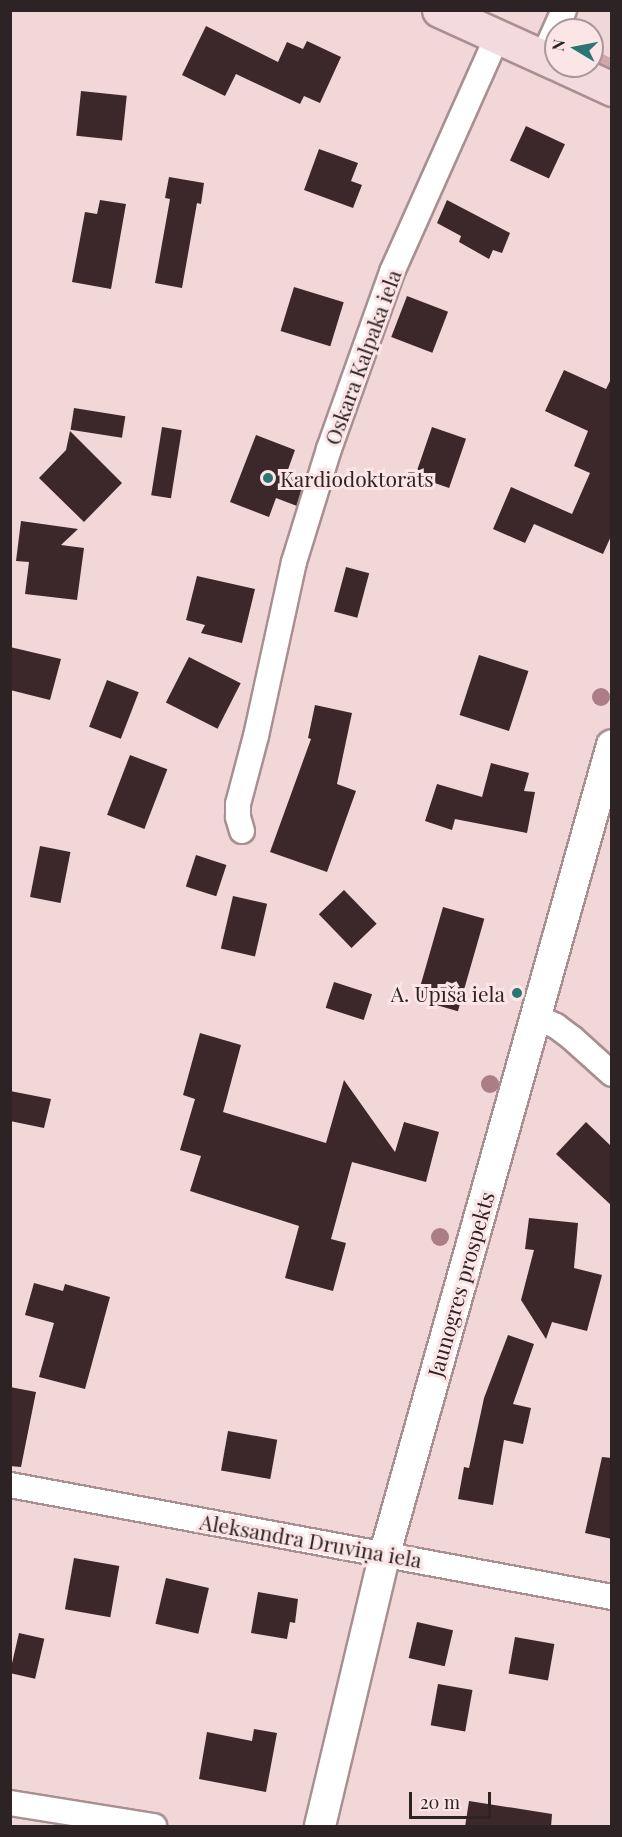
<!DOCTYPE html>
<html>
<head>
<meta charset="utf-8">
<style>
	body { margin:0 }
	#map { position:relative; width:622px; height:1837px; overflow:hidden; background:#f2d7d9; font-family:"Playfair Display",serif }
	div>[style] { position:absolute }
	.green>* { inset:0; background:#d0a7ab }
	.building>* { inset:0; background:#3c282b; transform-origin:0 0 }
	.roads { filter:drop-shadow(2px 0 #a88f91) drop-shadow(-2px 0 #a88f91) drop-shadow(0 2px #a88f91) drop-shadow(0 -2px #a88f91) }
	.minor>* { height:24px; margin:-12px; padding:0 12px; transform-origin:12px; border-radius:12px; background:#fff }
	.tertiary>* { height:30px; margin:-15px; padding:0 15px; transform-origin:15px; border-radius:15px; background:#fff }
	.secondary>* { height:33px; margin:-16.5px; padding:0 16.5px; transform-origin:16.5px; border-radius:16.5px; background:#f3dade }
	.trees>* { width:18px; height:18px; margin:-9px; border-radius:50%; background:#aa7e84 }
	.dots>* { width:16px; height:16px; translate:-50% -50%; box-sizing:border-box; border:3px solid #fbe5e7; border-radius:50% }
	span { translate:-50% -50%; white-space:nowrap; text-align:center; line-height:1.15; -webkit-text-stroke:6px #fbe5e7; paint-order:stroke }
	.street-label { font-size:21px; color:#2d2324 }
	.poi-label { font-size:21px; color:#2d2324 }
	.left { translate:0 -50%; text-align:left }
	.right { translate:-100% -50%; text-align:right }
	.frame { position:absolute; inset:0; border:12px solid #2d2324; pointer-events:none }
	.north { position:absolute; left:544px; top:18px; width:60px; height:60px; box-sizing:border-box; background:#fbe5e7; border:2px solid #a99799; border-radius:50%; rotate:280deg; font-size:16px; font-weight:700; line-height:24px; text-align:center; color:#2d2324 }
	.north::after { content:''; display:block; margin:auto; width:21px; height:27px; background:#2b7572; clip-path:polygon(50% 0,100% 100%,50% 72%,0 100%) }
	.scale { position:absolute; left:409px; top:1792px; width:82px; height:27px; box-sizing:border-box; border:3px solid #2d2324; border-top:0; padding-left:8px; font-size:18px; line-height:21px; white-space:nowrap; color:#2d2324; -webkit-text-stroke:4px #fbe5e7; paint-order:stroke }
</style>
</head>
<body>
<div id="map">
	<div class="green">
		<i style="clip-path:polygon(592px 49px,611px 58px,611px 73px,592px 65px)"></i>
	</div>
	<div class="building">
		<i style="clip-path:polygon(206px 26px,278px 62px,287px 42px,303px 49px,307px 41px,341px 57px,320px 103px,304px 96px,300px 104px,236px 74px,225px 96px,182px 75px)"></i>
		<i style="left:81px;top:91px;width:46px;height:45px;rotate:6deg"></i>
		<i style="left:526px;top:126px;width:43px;height:38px;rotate:25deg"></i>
		<i style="clip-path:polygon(319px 149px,358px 163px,351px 181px,362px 185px,353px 208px,304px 190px)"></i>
		<i style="clip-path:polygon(169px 177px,204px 183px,201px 204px,197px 203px,182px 288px,155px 283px,170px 199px,165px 198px)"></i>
		<i style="clip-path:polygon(100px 200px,126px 204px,111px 289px,72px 282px,85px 212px,97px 214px)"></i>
		<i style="clip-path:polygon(447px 200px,510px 233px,502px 253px,493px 250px,489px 259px,459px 242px,461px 236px,437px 223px)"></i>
		<i style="left:294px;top:287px;width:52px;height:46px;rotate:17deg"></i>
		<i style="left:407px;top:296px;width:44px;height:44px;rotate:21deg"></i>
		<i style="clip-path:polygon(564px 370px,606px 389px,612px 377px,612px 534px,603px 554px,534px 524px,525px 543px,493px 529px,511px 487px,572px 514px,590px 473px,574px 466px,588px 431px,545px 411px)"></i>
		<i style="left:74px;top:408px;width:52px;height:22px;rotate:9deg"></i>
		<i style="left:162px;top:427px;width:20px;height:69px;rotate:9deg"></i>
		<i style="left:432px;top:427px;width:36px;height:52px;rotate:19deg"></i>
		<i style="clip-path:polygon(70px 431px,122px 483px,84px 522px,39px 478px,66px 450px)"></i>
		<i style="clip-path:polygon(256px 435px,295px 450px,286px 475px,304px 481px,297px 506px,276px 498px,269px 517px,230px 502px)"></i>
		<i style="clip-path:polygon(21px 521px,78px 529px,61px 545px,84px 548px,77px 600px,25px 594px,29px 562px,16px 561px)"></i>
		<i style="left:346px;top:567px;width:24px;height:46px;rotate:15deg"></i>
		<i style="clip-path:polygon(197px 576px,255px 589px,242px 643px,201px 633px,205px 625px,186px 620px)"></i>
		<i style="clip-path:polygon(10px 647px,61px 659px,50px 700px,10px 690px)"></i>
		<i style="left:479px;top:655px;width:52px;height:63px;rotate:18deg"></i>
		<i style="left:189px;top:657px;width:58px;height:51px;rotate:27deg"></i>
		<i style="left:107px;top:680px;width:34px;height:50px;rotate:21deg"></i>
		<i style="clip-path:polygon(315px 705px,352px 713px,337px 784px,356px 791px,327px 872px,270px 852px,311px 739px,308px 738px)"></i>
		<i style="left:130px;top:755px;width:40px;height:64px;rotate:21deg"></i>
		<i style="clip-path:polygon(491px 763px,529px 773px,524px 791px,535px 792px,527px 833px,455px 819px,452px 830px,425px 821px,437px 784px,482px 797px)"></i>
		<i style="left:40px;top:846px;width:31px;height:52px;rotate:11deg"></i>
		<i style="left:196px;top:855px;width:32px;height:33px;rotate:18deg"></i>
		<i style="left:344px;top:890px;width:47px;height:35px;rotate:46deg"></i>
		<i style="left:233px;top:896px;width:35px;height:54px;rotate:13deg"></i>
		<i style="left:443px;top:907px;width:43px;height:96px;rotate:16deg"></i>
		<i style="left:334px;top:982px;width:40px;height:27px;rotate:18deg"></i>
		<i style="clip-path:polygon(200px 1033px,241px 1045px,223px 1112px,326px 1143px,344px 1080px,395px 1152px,404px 1122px,439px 1132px,426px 1182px,352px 1162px,331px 1239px,346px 1243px,333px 1291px,285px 1278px,299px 1226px,190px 1191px,201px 1156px,180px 1150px,195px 1099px,183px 1095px)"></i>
		<i style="clip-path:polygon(10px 1091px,51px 1099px,44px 1128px,10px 1121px)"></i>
		<i style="clip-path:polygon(586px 1122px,612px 1147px,612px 1206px,556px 1154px)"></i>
		<i style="clip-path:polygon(529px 1218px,578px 1223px,574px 1268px,602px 1275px,587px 1331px,552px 1322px,546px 1339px,521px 1300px,534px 1250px,525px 1249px)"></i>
		<i style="clip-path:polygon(34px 1283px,63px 1291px,65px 1284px,110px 1297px,85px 1389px,39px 1377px,54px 1323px,25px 1315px)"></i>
		<i style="clip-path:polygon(508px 1335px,534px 1344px,513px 1404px,531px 1408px,523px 1444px,504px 1440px,493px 1505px,458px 1499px,464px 1467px,469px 1468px,484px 1398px)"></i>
		<i style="clip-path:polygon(10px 1387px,36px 1392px,21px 1467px,10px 1466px)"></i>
		<i style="left:228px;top:1431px;width:50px;height:40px;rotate:10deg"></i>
		<i style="clip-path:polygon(602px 1457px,612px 1458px,612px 1539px,585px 1533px)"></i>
		<i style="left:74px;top:1558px;width:46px;height:52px;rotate:10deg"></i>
		<i style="left:166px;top:1578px;width:44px;height:47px;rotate:13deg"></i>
		<i style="clip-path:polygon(258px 1592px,298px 1599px,295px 1623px,290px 1622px,287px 1639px,251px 1633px)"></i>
		<i style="left:417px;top:1622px;width:37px;height:37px;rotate:13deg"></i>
		<i style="left:19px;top:1633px;width:26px;height:41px;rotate:13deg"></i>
		<i style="left:515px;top:1637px;width:40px;height:37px;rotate:10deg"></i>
		<i style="left:438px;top:1684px;width:35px;height:42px;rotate:10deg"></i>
		<i style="clip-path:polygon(254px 1729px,277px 1733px,266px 1792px,199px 1779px,207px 1732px,252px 1741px)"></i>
		<i style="clip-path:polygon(469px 1801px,552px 1814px,551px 1827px,465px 1827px)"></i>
	</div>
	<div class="roads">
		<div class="minor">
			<i style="left:543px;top:57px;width:51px;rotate:-65.9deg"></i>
			<i style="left:242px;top:831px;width:15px;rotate:-106deg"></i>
			<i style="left:238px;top:817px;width:13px;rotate:-90deg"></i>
			<i style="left:238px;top:804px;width:70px;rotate:-75.2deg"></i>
			<i style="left:256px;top:736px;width:178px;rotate:-77.7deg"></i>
			<i style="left:294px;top:562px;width:118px;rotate:-72.8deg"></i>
			<i style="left:329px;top:449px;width:188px;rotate:-70.4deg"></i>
			<i style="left:392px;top:272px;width:257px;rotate:-65.9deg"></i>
			<i style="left:536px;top:1017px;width:22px;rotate:24deg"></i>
			<i style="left:556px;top:1026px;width:20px;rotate:37deg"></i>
			<i style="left:572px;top:1038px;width:54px;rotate:42deg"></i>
			<i style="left:10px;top:1485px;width:612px;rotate:10.54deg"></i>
			<i style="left:10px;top:1803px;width:146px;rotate:9.1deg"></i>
		</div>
		<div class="tertiary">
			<i style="left:320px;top:1826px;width:281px;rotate:-76.6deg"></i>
			<i style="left:385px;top:1553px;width:839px;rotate:-74.31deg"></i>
		</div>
		<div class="secondary">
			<i style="left:439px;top:10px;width:128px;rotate:24.4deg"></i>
			<i style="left:562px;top:66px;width:55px;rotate:24.7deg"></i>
		</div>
	</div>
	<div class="trees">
		<i style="left:601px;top:697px"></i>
		<i style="left:490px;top:1084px"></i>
		<i style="left:440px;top:1237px"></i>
	</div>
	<div class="dots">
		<i style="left:268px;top:478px;background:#2b7572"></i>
		<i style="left:517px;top:993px;background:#2b7572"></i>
	</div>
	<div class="street-label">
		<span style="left:362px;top:357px;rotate:-70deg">Oskara Kalpaka iela</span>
		<span style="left:460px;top:1284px;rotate:-74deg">Jaunogres prospekts</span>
		<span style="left:311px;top:1540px;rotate:10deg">Aleksandra Druviņa iela</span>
	</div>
	<div class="poi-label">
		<span class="left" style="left:280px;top:478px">Kardiodoktorāts</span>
		<span class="right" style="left:505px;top:993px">A. Upīša iela</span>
	</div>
	<div class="frame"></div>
	<div class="north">N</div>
	<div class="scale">20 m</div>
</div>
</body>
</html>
